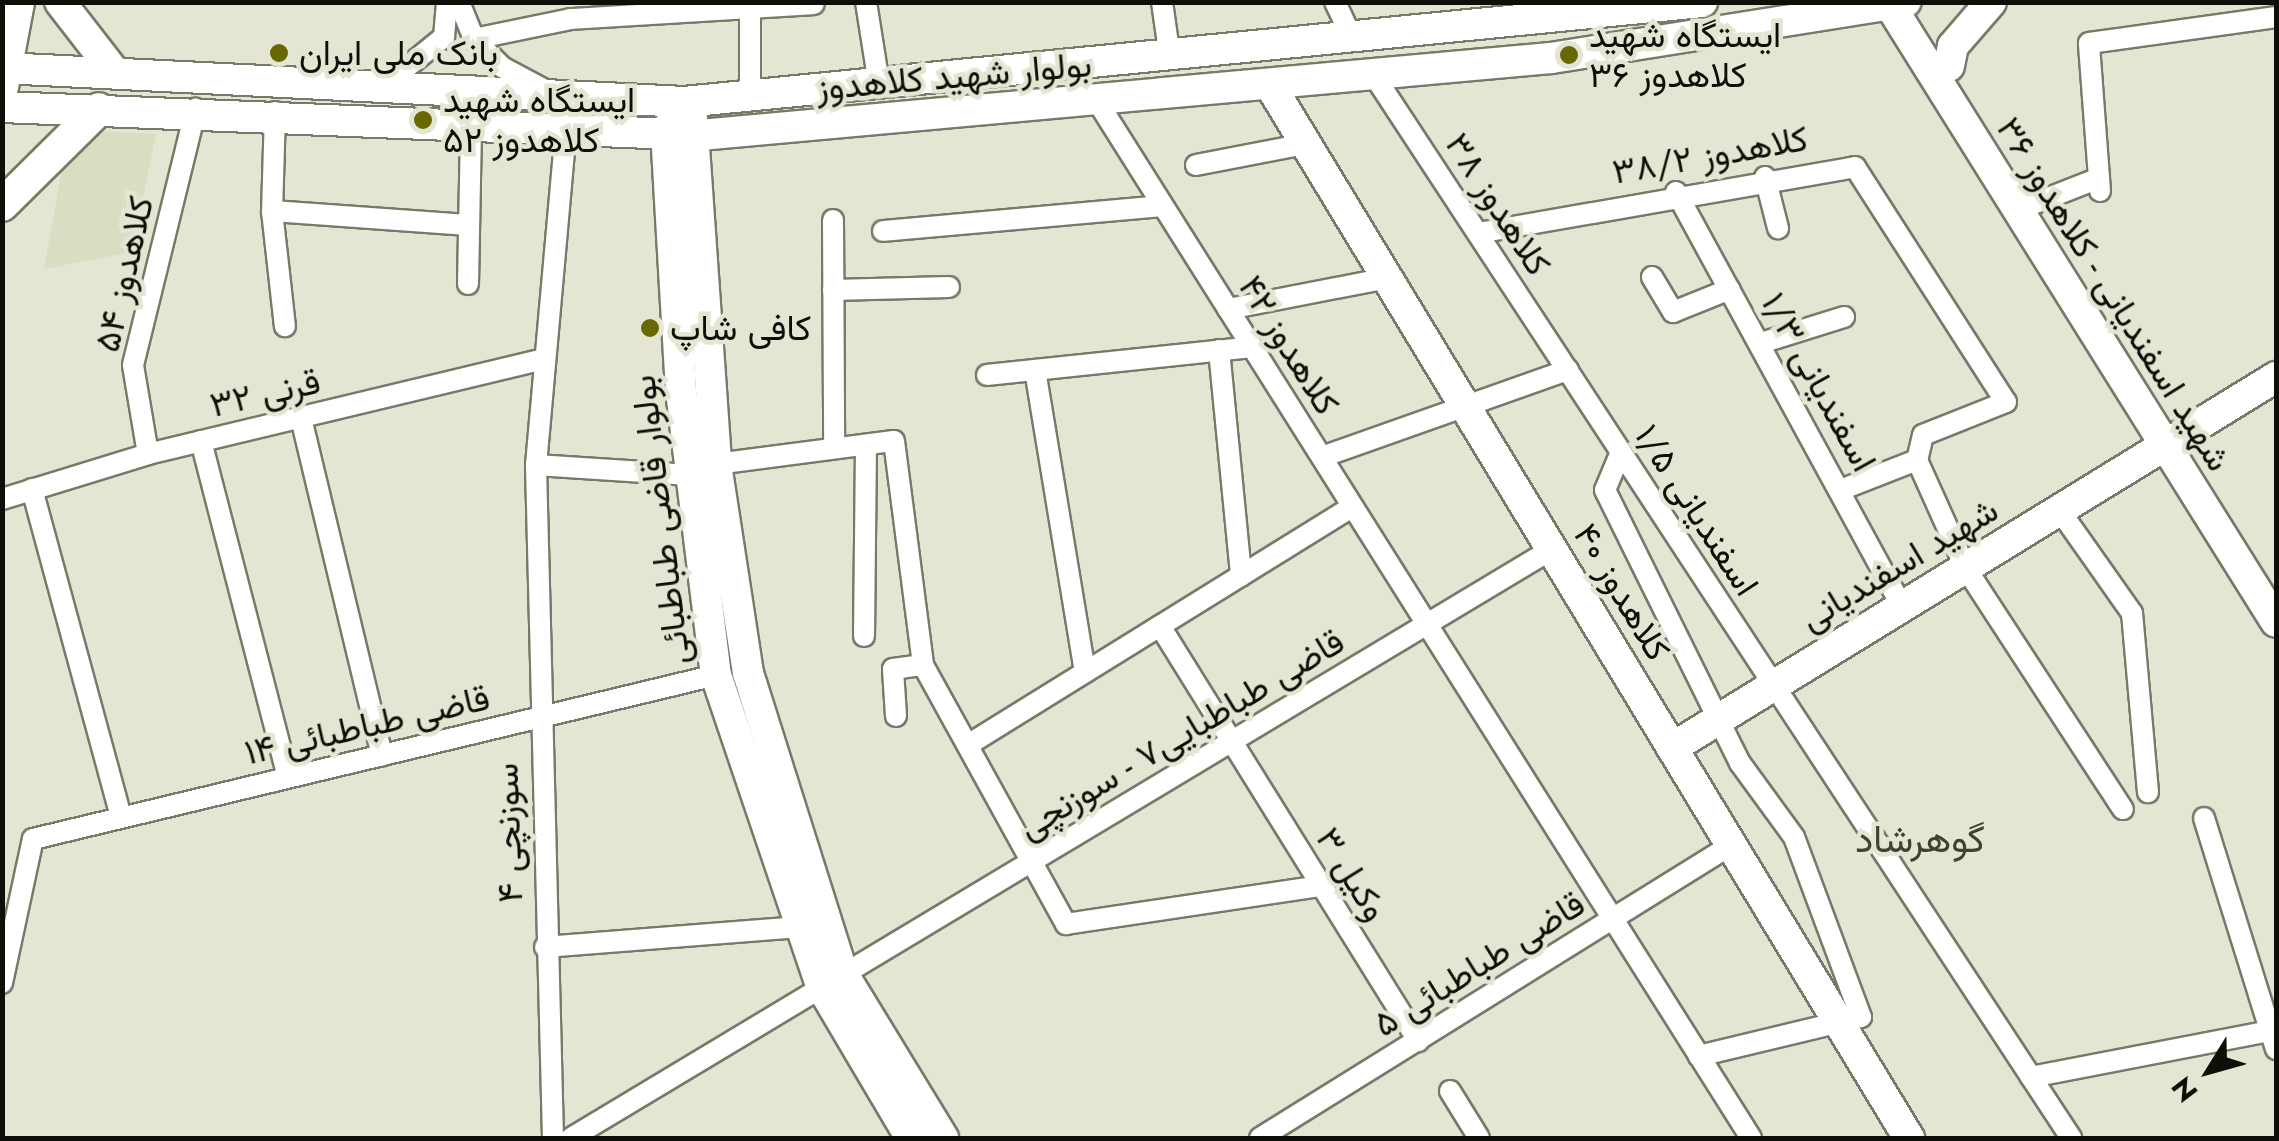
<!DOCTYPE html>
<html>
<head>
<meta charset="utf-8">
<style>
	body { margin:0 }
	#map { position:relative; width:2279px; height:1141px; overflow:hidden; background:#e4e5d3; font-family:Jost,Vazirmatn,sans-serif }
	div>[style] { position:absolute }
	.built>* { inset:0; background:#dbddc3 }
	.roads { filter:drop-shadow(2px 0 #787969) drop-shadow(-2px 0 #787969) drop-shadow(0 2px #787969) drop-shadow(0 -2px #787969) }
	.street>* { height:20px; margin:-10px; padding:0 10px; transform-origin:10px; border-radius:10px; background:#fff }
	.secondary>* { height:30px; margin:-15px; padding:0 15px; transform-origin:15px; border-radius:15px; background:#fff }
	.primary>* { height:32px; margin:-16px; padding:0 16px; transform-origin:16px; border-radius:16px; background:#fff }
	.dots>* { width:28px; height:28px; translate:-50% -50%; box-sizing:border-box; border:5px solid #e4e5d3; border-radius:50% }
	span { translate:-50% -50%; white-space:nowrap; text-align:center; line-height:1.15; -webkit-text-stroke:9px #e4e5d3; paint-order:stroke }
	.poi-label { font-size:35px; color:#0f0f09 }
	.left { translate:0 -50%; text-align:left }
	.street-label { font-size:35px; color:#0f0f09 }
	.neighbourhood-label { font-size:38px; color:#414133 }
	.frame { position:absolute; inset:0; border:5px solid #0f0f09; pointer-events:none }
	.north { position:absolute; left:2159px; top:1021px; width:100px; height:100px; -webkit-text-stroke:8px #e4e5d3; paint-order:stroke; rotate:233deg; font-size:28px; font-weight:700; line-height:40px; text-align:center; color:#0f0f09 }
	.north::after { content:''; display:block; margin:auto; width:35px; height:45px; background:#0f0f09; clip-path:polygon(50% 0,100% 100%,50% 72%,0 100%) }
</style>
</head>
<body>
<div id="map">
	<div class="built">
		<i style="clip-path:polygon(95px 131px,156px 134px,132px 252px,44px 269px,64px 158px)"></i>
	</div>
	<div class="roads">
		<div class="street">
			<i style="left:459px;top:2px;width:40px;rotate:68deg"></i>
			<i style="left:474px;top:39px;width:40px;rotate:45deg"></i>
			<i style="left:502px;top:67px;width:51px;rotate:28.1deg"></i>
			<i style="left:866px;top:2px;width:83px;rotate:81deg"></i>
			<i style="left:1162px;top:2px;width:57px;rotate:81.9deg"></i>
			<i style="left:1335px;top:2px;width:42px;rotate:64.7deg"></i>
			<i style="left:750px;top:3px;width:93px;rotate:90deg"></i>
			<i style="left:474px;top:39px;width:99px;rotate:-11.7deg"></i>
			<i style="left:571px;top:19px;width:243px;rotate:-3.5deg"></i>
			<i style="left:1373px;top:74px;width:1273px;rotate:56.73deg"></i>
			<i style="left:386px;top:84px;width:75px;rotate:-39deg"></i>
			<i style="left:444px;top:37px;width:35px;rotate:-85deg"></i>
			<i style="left:1097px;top:101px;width:1226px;rotate:57.76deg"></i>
			<i style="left:275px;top:112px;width:99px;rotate:91.7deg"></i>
			<i style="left:272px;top:211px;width:116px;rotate:83.6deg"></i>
			<i style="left:1196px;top:165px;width:111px;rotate:-10.9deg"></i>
			<i style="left:1765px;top:177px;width:53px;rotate:75.7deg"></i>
			<i style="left:2100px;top:191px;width:148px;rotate:-94.3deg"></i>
			<i style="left:2089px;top:43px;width:189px;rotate:-7.9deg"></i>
			<i style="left:1676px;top:192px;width:472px;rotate:61.4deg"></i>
			<i style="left:2033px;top:204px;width:71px;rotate:-21.5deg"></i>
			<i style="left:272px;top:211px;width:197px;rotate:4.1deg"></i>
			<i style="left:833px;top:220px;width:228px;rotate:89.7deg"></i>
			<i style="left:883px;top:231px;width:279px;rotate:-5.1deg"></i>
			<i style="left:1478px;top:233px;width:383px;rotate:-9.9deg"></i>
			<i style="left:1855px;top:167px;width:279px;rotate:57.3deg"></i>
			<i style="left:2006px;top:402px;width:89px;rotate:158.3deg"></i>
			<i style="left:1923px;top:435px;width:26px;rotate:103deg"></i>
			<i style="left:1652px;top:277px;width:41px;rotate:59deg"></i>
			<i style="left:1673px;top:312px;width:61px;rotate:-22deg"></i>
			<i style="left:468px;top:284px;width:162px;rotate:-88.9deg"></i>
			<i style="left:833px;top:290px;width:116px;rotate:-1.5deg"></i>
			<i style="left:1228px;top:309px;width:162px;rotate:-11deg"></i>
			<i style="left:1761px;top:343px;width:87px;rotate:-17.4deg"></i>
			<i style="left:1219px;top:350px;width:227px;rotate:84.4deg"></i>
			<i style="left:1035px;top:370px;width:306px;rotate:80.6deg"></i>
			<i style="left:987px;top:375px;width:266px;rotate:-6deg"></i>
			<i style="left:301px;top:418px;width:347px;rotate:76.5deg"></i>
			<i style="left:201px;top:441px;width:347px;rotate:75.5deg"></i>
			<i style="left:1621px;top:452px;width:41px;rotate:112.8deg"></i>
			<i style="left:1605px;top:490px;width:305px;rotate:63.7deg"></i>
			<i style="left:1740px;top:763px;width:92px;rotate:53.9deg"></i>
			<i style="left:1794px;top:837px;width:192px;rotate:69.6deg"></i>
			<i style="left:1861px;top:1017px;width:167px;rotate:166.5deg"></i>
			<i style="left:148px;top:454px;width:90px;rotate:-99.6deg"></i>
			<i style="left:133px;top:365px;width:264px;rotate:-76.2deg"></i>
			<i style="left:1322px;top:457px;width:261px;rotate:-19.5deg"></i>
			<i style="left:1917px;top:460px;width:117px;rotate:65.8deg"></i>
			<i style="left:1965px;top:567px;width:289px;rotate:56.9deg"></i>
			<i style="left:716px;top:464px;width:179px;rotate:-7.4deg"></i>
			<i style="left:894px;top:441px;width:226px;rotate:82.6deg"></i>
			<i style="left:923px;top:665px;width:296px;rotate:61.1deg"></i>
			<i style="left:1066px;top:924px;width:258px;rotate:-8.5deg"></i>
			<i style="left:536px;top:465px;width:154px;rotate:3.7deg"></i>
			<i style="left:32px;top:489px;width:340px;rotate:74.8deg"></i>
			<i style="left:1843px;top:489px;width:79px;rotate:-21.4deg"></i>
			<i style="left:2px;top:499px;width:153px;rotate:-17.1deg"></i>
			<i style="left:148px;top:454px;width:407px;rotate:-13.5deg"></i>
			<i style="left:2060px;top:511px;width:125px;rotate:54.8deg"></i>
			<i style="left:2132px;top:613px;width:180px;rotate:84.9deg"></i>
			<i style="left:1160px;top:626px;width:489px;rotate:58.1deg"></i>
			<i style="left:864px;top:636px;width:191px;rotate:-89.4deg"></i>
			<i style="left:896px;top:716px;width:47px;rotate:-93.7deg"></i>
			<i style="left:893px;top:669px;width:30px;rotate:-8deg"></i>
			<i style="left:971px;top:743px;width:448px;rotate:-31.8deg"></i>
			<i style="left:2204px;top:818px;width:242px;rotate:72.7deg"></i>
			<i style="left:545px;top:947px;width:255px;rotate:-4.5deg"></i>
			<i style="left:2px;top:983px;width:147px;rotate:-77.9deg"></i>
			<i style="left:33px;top:839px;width:702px;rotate:-13.5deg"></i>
			<i style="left:2031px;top:1077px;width:249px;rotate:-10.9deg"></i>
			<i style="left:1450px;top:1091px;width:55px;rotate:58.3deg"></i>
			<i style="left:553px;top:1138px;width:673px;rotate:-91.45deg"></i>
			<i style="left:536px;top:465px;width:339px;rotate:-84.9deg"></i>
			<i style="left:571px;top:1138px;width:1144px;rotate:-30.98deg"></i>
			<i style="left:1260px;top:1138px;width:555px;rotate:-31.88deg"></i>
		</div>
		<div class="secondary">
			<i style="left:60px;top:2px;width:85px;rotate:52.2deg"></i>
			<i style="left:1888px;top:2px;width:731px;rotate:57.96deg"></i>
			<i style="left:1949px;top:66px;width:20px;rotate:-79deg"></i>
			<i style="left:1953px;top:46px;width:58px;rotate:-49.2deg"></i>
			<i style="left:2px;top:68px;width:683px;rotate:2.85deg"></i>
			<i style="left:684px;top:102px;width:1023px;rotate:-5.61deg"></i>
			<i style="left:1270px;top:85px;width:1232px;rotate:58.75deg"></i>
			<i style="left:2px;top:107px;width:699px;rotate:2.3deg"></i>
			<i style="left:700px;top:135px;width:854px;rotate:-5.17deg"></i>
			<i style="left:1551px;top:58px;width:359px;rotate:-9deg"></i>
			<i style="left:675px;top:117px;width:17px;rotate:123deg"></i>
			<i style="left:666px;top:131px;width:260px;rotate:86.7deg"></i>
			<i style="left:681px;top:391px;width:286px;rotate:83deg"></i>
			<i style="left:716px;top:675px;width:328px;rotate:71.3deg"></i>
			<i style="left:821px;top:986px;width:177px;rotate:59.4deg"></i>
			<i style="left:692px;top:118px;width:347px;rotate:86deg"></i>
			<i style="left:716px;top:464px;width:211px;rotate:81.3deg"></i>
			<i style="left:748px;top:673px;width:316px;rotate:72.5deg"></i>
			<i style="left:843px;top:974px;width:192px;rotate:58.6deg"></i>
			<i style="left:1672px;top:748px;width:709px;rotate:-31.56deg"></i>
		</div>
		<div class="primary">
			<i style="left:2px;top:87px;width:86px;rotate:-79.3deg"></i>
			<i style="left:2px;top:205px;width:136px;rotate:-44.7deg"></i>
		</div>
	</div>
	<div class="dots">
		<i style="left:279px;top:53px;background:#686702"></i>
		<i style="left:1569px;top:55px;background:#686702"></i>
		<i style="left:423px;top:120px;background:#686702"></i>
		<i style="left:650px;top:328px;background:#686702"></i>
	</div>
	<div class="poi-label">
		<span class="left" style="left:1589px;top:55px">ایستگاه شهید<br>کلاهدوز ۳۶</span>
		<span class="left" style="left:299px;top:53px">بانک ملی ایران</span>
		<span class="left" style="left:443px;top:120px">ایستگاه شهید<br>کلاهدوز ۵۲</span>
		<span class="left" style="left:670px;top:328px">کافی شاپ</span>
	</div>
	<div class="street-label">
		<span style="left:954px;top:76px;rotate:-5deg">بولوار شهید کلاهدوز</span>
		<span style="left:1710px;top:155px;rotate:-10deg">کلاهدوز ۳۸/۲</span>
		<span style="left:1498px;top:204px;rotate:57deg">کلاهدوز ۳۸</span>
		<span style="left:124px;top:274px;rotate:-77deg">کلاهدوز ۵۴</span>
		<span style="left:2114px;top:294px;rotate:58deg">شهید اسفندیانی - کلاهدوز ۳۶</span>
		<span style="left:1289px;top:345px;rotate:58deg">کلاهدوز ۴۲</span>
		<span style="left:1819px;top:382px;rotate:61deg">اسفندیانی ۱/۳</span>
		<span style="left:265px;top:393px;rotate:-13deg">قرنی ۳۲</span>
		<span style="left:1697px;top:510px;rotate:57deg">اسفندیانی ۱/۵</span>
		<span style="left:660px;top:520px;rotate:-97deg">بولوار قاضی طباطبائی</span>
		<span style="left:1899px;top:564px;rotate:-31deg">شهید اسفندیانی</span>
		<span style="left:1622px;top:592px;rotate:59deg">کلاهدوز ۴۰</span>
		<span style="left:367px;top:725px;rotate:-13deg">قاضی طباطبائی ۱۴</span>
		<span style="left:1181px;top:734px;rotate:-31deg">قاضی طباطبایی۷ - سوزنچی</span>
		<span style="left:508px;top:833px;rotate:-92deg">سوزنچی ۴</span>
		<span style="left:1352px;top:874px;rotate:58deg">وکيل ۳</span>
		<span style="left:1479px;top:964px;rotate:-32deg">قاضی طباطبائی ۵</span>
	</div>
	<div class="neighbourhood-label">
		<span style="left:1920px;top:839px">گوهرشاد</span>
	</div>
	<div class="frame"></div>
	<div class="north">N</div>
</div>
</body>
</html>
